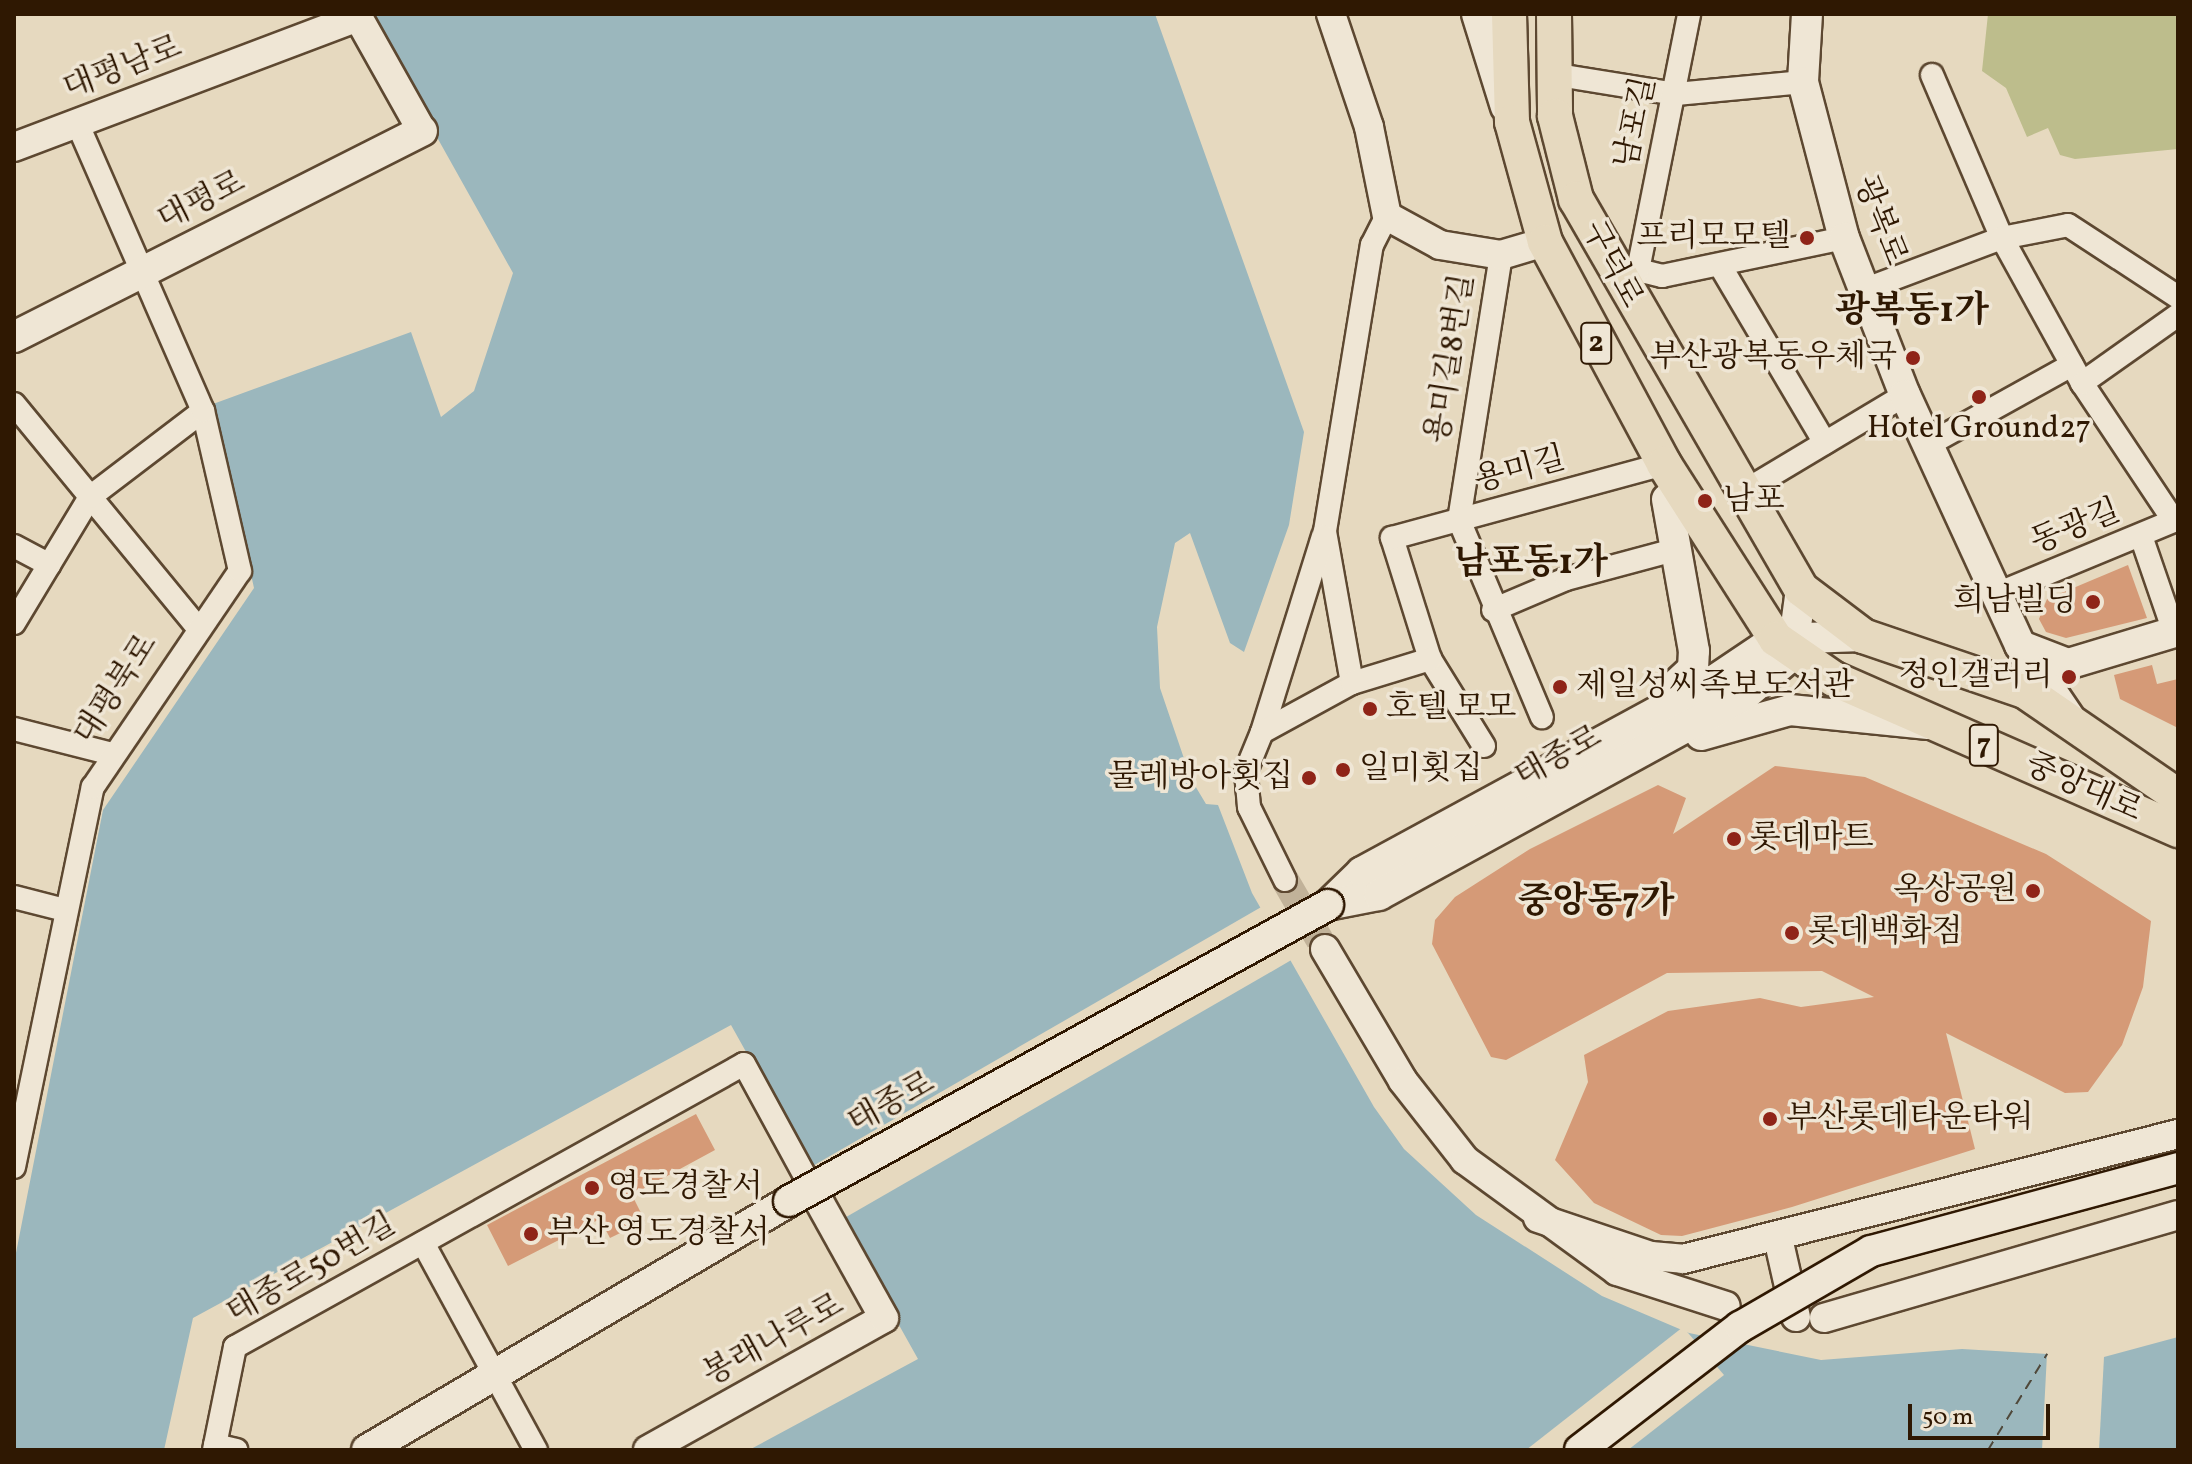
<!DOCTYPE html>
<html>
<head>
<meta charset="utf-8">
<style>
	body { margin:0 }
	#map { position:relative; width:2192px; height:1464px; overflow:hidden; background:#e6d9bf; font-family:Vollkorn,"Noto Serif KR",serif }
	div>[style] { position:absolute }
	.green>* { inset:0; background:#bdbd8c }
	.water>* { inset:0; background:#9bb7bd }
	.pier>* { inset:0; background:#e6d9bf; transform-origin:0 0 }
	.ferry>* { height:2px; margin-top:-1px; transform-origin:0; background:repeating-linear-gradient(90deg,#4f483a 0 10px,transparent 0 18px) }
	.building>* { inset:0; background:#d59a77 }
	.tertiary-tunnel>* { height:28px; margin-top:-14px; transform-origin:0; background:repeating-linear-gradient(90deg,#c1b299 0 28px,transparent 0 42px) }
	.roads { filter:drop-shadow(2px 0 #5d4831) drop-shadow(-2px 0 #5d4831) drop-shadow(0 2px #5d4831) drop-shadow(0 -2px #5d4831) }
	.minor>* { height:22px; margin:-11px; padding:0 11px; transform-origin:11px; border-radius:11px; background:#efe6d5 }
	.tertiary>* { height:28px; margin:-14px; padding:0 14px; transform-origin:14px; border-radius:14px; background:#efe6d5 }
	.secondary>* { height:30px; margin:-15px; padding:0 15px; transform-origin:15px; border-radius:15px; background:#efe6d5 }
	.primary>* { height:34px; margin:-17px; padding:0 17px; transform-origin:17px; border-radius:17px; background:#e6d9bf }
	.bridges { filter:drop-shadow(2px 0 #2f1802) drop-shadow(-2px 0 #2f1802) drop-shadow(0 2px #2f1802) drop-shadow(0 -2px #2f1802) }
	.secondary-bridge>* { height:30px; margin:-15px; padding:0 15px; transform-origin:15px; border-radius:15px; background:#efe6d5 }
	.dots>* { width:22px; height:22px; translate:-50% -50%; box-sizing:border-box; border:4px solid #efe6d5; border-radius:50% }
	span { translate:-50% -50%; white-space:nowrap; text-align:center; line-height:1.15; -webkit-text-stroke:7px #efe6d5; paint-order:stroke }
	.shield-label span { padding:2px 6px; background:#efe6d5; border:2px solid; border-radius:6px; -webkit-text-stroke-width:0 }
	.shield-label { font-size:30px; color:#2f1802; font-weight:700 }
	.street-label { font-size:32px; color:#2f1802 }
	.poi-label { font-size:32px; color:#2f1802 }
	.right { translate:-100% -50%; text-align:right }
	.left { translate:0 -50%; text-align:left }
	.quarter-label { font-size:36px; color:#2f1802; font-weight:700 }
	.frame { position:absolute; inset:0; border:16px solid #2f1802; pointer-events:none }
	.scale { position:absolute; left:1908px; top:1404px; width:142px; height:36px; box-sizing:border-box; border:4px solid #2f1802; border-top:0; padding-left:10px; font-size:24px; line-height:28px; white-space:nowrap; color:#2f1802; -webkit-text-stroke:6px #efe6d5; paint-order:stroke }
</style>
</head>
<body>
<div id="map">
	<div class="green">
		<i style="clip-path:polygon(1988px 14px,2178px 14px,2178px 149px,2075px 159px,2060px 155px,2048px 128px,2027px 137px,2006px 88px,1982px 71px)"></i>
	</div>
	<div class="water">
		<i style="clip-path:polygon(368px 14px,1155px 14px,1304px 432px,1289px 525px,1244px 652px,1230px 643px,1190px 533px,1175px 543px,1157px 627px,1160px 688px,1191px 779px,1206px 804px,1218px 805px,1252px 893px,1374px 1107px,1404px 1149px,1476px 1215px,1602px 1296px,1689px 1333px,1821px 1360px,1962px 1349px,2047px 1354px,2042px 1450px,749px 1450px,918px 1359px,731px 1025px,193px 1318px,164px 1450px,14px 1450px,14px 1263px,103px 810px,254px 588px,213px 404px,411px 332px,441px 417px,474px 391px,513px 273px)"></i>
		<i style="clip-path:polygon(2178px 1337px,2178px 1450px,2099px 1450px,2104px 1357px)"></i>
	</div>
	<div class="pier">
		<i style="left:1263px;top:906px;width:61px;height:520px;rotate:60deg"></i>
		<i style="clip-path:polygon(1683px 1327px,1724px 1375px,1628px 1450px,1526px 1450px)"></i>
	</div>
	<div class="ferry">
		<i style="left:1988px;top:1450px;width:113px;rotate:-58.4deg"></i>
	</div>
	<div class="building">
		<i style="clip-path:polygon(2128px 565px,2147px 618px,2066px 638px,2046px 632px,2039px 619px,2047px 599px)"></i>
		<i style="clip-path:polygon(2152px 665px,2157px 684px,2178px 679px,2178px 728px,2120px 699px,2114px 675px)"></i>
		<i style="clip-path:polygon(1775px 766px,1865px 777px,2046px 854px,2151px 921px,2143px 987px,2122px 1045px,2088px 1092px,2065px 1093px,1946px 1033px,1975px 1149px,1792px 1207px,1682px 1236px,1661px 1235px,1594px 1203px,1555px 1160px,1588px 1082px,1584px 1055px,1668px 1011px,1760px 998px,1801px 1007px,1874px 997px,1822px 971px,1667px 973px,1506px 1060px,1491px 1057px,1432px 944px,1435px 920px,1455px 897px,1530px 849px,1658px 785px,1686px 798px,1673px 834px)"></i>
		<i style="clip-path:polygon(696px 1114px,715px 1150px,632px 1195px,645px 1221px,610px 1238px,600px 1219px,508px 1266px,487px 1225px)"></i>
	</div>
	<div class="tertiary-tunnel">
		<i style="left:1285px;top:880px;width:80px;rotate:59.9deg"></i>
	</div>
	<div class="roads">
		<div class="minor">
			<i style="left:1552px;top:74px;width:126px;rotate:9.2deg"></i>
			<i style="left:1676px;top:94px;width:128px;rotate:-5.4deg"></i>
			<i style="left:1932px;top:75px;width:177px;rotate:66.8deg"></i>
			<i style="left:2002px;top:238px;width:166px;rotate:61.1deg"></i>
			<i style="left:2082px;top:383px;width:166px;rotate:56.3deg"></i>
			<i style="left:1501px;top:255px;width:268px;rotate:99deg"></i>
			<i style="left:1459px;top:520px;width:214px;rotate:67.2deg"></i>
			<i style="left:1721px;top:267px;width:204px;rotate:59.4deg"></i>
			<i style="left:1638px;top:270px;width:25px;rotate:14deg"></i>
			<i style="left:1662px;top:276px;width:186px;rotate:-11.8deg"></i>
			<i style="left:1619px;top:281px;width:22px;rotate:-30deg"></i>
			<i style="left:1638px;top:270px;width:261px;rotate:-78.7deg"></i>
			<i style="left:1866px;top:289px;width:145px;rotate:-20.6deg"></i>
			<i style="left:2002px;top:238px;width:67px;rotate:-11.1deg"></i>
			<i style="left:2068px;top:225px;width:131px;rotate:33.2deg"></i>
			<i style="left:2082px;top:383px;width:118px;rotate:-35.3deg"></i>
			<i style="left:14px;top:404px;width:288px;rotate:50.6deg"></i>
			<i style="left:1931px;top:443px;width:161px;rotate:-29deg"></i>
			<i style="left:1743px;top:492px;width:189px;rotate:-30.9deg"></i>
			<i style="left:2141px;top:536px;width:102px;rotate:71deg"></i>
			<i style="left:14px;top:546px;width:40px;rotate:28deg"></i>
			<i style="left:1997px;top:594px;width:196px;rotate:-22.5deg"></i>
			<i style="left:1493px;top:610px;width:79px;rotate:-23deg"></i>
			<i style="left:1566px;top:579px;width:112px;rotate:-15deg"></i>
			<i style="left:14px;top:623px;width:147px;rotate:-58.9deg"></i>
			<i style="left:90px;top:497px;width:142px;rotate:-37.3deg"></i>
			<i style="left:1352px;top:683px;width:154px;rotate:-100.1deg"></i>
			<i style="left:1325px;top:531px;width:290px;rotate:-80.7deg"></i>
			<i style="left:1372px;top:245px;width:33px;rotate:-63deg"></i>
			<i style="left:14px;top:729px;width:101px;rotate:14.3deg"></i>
			<i style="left:1262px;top:732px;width:205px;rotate:-72.7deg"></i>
			<i style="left:1484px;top:746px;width:102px;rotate:-121.8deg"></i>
			<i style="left:1430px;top:659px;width:127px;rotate:-107.4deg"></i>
			<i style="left:1392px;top:538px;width:282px;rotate:-15.2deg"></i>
			<i style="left:1285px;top:880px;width:81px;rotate:-116.3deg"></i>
			<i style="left:1249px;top:807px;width:36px;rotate:-95deg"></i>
			<i style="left:1246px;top:771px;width:42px;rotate:-67.7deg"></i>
			<i style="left:1262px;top:732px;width:102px;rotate:-28.6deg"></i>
			<i style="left:1352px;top:683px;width:82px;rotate:-17.1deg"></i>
			<i style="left:14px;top:897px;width:53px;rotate:14.3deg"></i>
			<i style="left:14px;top:1167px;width:388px;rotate:-78.3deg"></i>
			<i style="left:93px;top:787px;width:261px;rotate:-55.8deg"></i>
			<i style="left:240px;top:571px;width:164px;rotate:-103deg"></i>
			<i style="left:203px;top:411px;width:315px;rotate:-113.6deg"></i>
			<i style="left:423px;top:1243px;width:236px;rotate:61.4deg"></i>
			<i style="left:215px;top:1445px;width:22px;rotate:13deg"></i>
			<i style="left:214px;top:1450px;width:105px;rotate:-78.5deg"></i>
			<i style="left:235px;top:1347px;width:582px;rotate:-29.07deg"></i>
			<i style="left:744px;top:1064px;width:138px;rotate:61.4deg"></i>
		</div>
		<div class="tertiary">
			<i style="left:1331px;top:14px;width:119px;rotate:71.4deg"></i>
			<i style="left:1369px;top:127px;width:91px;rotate:78.6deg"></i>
			<i style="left:1387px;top:216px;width:60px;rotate:28.7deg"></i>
			<i style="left:1440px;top:245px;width:62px;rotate:9.3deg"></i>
			<i style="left:1501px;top:255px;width:46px;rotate:-16.5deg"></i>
			<i style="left:14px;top:147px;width:368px;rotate:-20.7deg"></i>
			<i style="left:358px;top:17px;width:131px;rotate:60.7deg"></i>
			<i style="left:1325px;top:949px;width:153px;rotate:59.4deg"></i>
			<i style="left:1403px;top:1081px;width:100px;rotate:51.9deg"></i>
			<i style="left:1465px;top:1160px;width:188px;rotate:36.1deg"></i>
			<i style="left:1617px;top:1271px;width:114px;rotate:17.8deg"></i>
			<i style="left:1538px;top:1218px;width:119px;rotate:18.6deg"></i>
			<i style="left:1651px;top:1256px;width:32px;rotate:5deg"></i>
			<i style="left:1683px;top:1259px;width:511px;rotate:-14.17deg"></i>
			<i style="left:1778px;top:1238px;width:81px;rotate:77.2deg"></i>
			<i style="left:1824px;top:1318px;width:369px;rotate:-16.2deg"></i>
			<i style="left:648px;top:1450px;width:270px;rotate:-29.2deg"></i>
			<i style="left:884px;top:1318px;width:152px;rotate:-119.1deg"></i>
		</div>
		<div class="secondary">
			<i style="left:1477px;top:14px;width:97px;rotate:72.7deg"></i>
			<i style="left:1807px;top:14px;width:68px;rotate:93.4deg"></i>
			<i style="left:1803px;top:82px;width:161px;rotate:75.3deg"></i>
			<i style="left:1844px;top:238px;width:168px;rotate:68.8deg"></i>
			<i style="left:1905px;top:395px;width:275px;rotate:65.3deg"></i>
			<i style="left:2020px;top:645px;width:87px;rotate:55.8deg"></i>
			<i style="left:14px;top:337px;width:457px;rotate:-26.8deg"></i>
			<i style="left:2021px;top:646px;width:50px;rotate:21deg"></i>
			<i style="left:2068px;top:664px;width:115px;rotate:-16.7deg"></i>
			<i style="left:1665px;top:695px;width:38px;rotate:-43deg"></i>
			<i style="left:1693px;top:669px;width:18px;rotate:-87deg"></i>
			<i style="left:1694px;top:651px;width:154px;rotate:-100.1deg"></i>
			<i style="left:1701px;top:735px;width:92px;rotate:-15.7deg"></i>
			<i style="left:1790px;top:710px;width:139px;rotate:5.8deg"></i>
			<i style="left:1328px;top:905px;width:47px;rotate:-44.1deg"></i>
			<i style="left:1362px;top:872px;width:402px;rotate:-28.5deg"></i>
			<i style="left:1715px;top:680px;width:73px;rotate:-33.9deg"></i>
			<i style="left:1776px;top:639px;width:87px;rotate:-2deg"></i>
			<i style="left:1328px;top:905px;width:52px;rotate:-11.1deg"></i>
			<i style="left:1379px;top:895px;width:418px;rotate:-28.7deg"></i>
			<i style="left:1746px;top:694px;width:60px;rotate:-40.3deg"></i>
			<i style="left:1792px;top:655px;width:67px;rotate:-82.2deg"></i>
			<i style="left:367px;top:1450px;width:490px;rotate:-30.5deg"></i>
		</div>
		<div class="primary">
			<i style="left:1509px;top:14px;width:108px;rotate:88.4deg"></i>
			<i style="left:1512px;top:122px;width:124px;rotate:74.6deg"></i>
			<i style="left:1545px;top:242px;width:252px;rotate:61.8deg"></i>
			<i style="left:1664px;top:464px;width:208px;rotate:57.4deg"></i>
			<i style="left:1776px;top:639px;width:70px;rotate:34.6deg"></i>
			<i style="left:1834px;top:679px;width:376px;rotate:23.7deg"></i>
			<i style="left:1554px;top:14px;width:102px;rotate:89.4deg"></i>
			<i style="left:1555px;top:116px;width:86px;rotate:75.8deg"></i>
			<i style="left:1576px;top:199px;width:450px;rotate:60deg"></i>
			<i style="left:1801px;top:589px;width:78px;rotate:37.2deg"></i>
			<i style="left:1863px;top:636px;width:171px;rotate:18.8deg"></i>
			<i style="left:2025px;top:691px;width:186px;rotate:34.5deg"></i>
		</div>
	</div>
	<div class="bridges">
		<div class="secondary-bridge">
			<i style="left:789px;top:1201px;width:615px;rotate:-28.77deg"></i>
			<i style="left:1580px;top:1450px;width:202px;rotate:-37.6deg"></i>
			<i style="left:1740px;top:1327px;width:151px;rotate:-30.1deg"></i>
			<i style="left:1871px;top:1251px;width:318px;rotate:-15.1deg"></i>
		</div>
	</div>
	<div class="dots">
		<i style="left:1807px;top:238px;background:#8f2418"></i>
		<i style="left:1913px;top:358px;background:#8f2418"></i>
		<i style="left:1979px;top:397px;background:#8f2418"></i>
		<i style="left:1705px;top:501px;background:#8f2418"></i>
		<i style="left:2093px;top:602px;background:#8f2418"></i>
		<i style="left:2069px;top:677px;background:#8f2418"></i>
		<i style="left:1560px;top:687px;background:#8f2418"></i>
		<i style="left:1370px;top:709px;background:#8f2418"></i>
		<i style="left:1343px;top:770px;background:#8f2418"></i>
		<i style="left:1309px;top:778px;background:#8f2418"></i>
		<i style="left:1734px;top:839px;background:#8f2418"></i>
		<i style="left:2033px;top:891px;background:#8f2418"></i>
		<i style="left:1792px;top:933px;background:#8f2418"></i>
		<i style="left:1770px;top:1119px;background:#8f2418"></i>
		<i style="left:592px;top:1188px;background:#8f2418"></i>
		<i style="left:531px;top:1234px;background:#8f2418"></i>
	</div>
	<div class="shield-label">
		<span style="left:1596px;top:343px">2</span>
		<span style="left:1984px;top:745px">7</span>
	</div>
	<div class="street-label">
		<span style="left:123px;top:69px;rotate:-21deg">대평남로</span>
		<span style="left:1637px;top:123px;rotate:-78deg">남포길</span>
		<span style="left:202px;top:202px;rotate:-27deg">대평로</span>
		<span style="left:1879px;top:221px;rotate:69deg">광복로</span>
		<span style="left:1611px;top:265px;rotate:62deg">구덕로</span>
		<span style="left:1452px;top:359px;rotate:-81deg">용미길8번길</span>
		<span style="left:1520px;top:471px;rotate:-15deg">용미길</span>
		<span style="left:2076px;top:528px;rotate:-22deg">동광길</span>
		<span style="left:117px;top:690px;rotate:-57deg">대평북로</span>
		<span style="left:1559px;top:758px;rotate:-29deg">태종로</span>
		<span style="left:2083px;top:789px;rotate:24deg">중앙대로</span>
		<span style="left:892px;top:1104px;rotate:-29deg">태종로</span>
		<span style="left:312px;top:1270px;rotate:-30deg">태종로50번길</span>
		<span style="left:774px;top:1341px;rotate:-29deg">봉래나루로</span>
	</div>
	<div class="poi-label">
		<span class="right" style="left:1791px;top:238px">프리모모텔</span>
		<span class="right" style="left:1897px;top:358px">부산광복동우체국</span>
		<span style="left:1979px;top:429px">Hotel Ground27</span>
		<span class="left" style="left:1723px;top:501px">남포</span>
		<span class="right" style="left:2077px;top:602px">희남빌딩</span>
		<span class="right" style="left:2053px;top:677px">정인갤러리</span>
		<span class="left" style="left:1576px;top:687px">제일성씨족보도서관</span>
		<span class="left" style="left:1386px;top:709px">호텔 모모</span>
		<span class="left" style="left:1359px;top:770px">일미횟집</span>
		<span class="right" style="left:1293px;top:778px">물레방아횟집</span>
		<span class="left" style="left:1750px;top:839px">롯데마트</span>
		<span class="right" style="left:2017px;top:891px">옥상공원</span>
		<span class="left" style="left:1808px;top:933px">롯데백화점</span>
		<span class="left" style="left:1786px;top:1119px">부산롯데타운타워</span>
		<span class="left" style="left:608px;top:1188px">영도경찰서</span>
		<span class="left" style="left:547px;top:1234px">부산 영도경찰서</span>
	</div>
	<div class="quarter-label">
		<span style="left:1912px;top:313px">광복동1가</span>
		<span style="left:1531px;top:565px">남포동1가</span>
		<span style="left:1596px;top:904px">중앙동7가</span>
	</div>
	<div class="frame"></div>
	<div class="scale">50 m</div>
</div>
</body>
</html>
